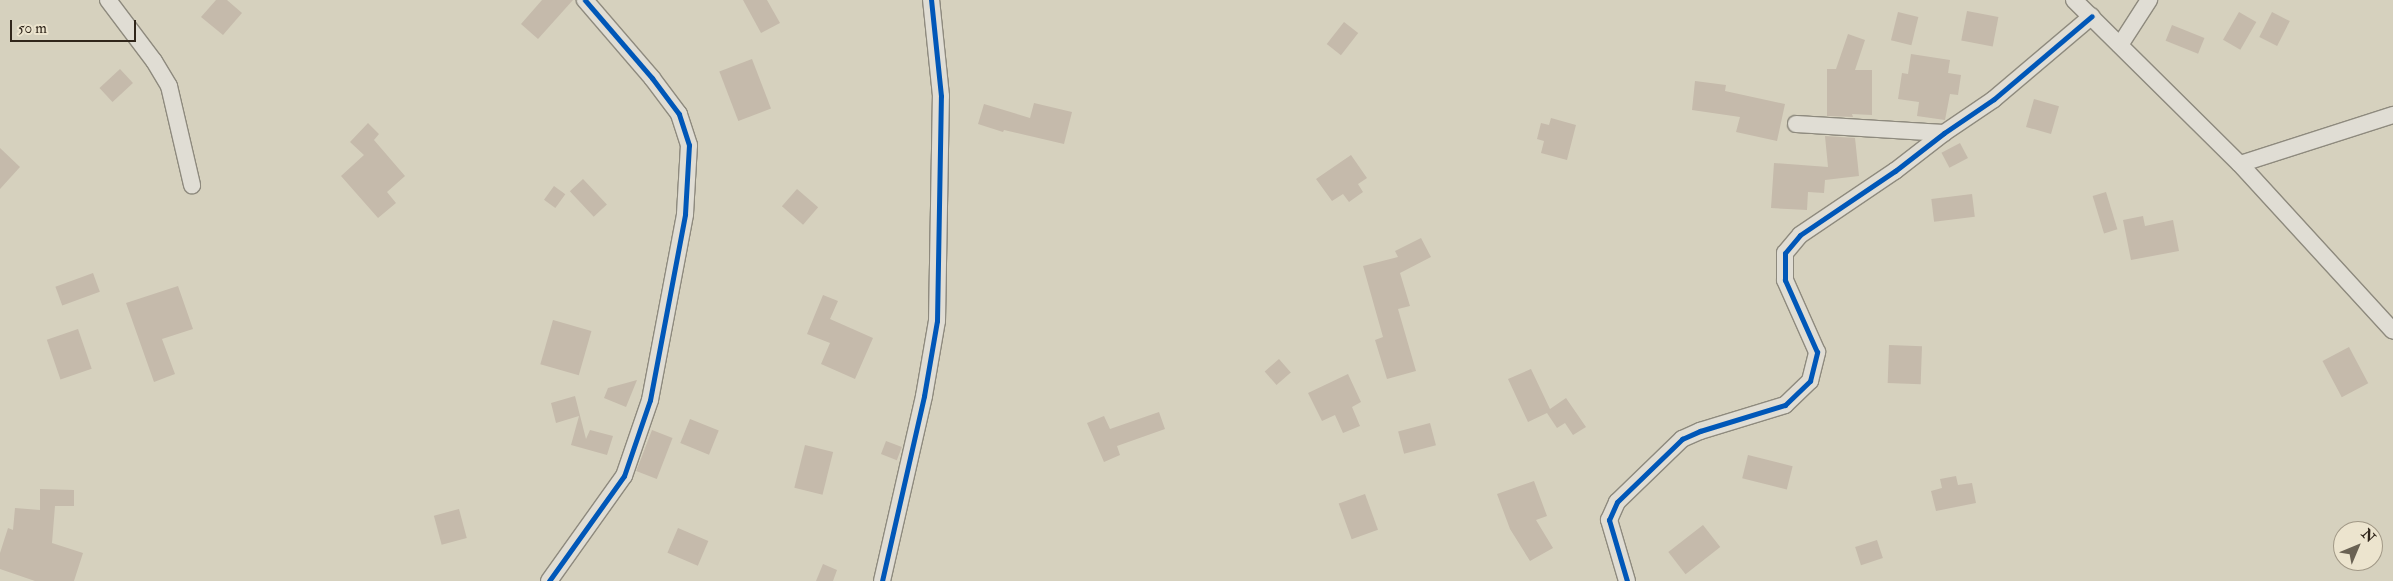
<!DOCTYPE html>
<html>
<head>
<meta charset="utf-8">
<style>
	body { margin:0 }
	#map { position:relative; width:2393px; height:581px; overflow:hidden; background:#d6d1be; font-family:"IM FELL Double Pica",serif }
	div>[style] { position:absolute }
	.building>* { inset:0; background:#c5baab; transform-origin:0 0 }
	.roads { filter:drop-shadow(1px 0 #8e8a7e) drop-shadow(-1px 0 #8e8a7e) drop-shadow(0 1px #8e8a7e) drop-shadow(0 -1px #8e8a7e) }
	.street>* { height:16px; margin:-8px; padding:0 8px; transform-origin:8px; border-radius:8px; background:#e0ddd4 }
	.cycleway>* { height:5px; margin:-2.5px; padding:0 2.5px; transform-origin:2.5px; border-radius:2.5px; background:#0057b8 }
	span { translate:-50% -50%; white-space:nowrap; text-align:center; line-height:1.15; -webkit-text-stroke:4.5px #ece4ce; paint-order:stroke }
	.north { position:absolute; left:2333px; top:521px; width:50px; height:50px; box-sizing:border-box; background:#ece4ce; border:1px solid #a19886; border-radius:50%; rotate:45deg; font-size:14px; font-weight:700; line-height:20px; text-align:center; color:#30261b }
	.north::after { content:''; display:block; margin:auto; width:18px; height:22px; background:#6a6254; clip-path:polygon(50% 0,100% 100%,50% 72%,0 100%) }
	.scale { position:absolute; left:10px; top:20px; width:126px; height:22px; box-sizing:border-box; border:2px solid #30261b; border-top:0; padding-left:6px; font-size:15px; line-height:18px; white-space:nowrap; color:#30261b; -webkit-text-stroke:4px #ece4ce; paint-order:stroke }
</style>
</head>
<body>
<div id="map">
	<div class="building">
		<i style="clip-path:polygon(216px 0,227px 0,242px 13px,223px 35px,201px 17px)"></i>
		<i style="clip-path:polygon(542px 0,573px 0,538px 39px,521px 24px)"></i>
		<i style="clip-path:polygon(743px 0,767px 0,780px 23px,761px 33px)"></i>
		<i style="left:1967px;top:11px;width:32px;height:30px;rotate:11deg"></i>
		<i style="left:1898px;top:12px;width:21px;height:29px;rotate:14deg"></i>
		<i style="left:2239px;top:12px;width:20px;height:32px;rotate:30deg"></i>
		<i style="left:2272px;top:12px;width:20px;height:28px;rotate:27deg"></i>
		<i style="left:1344px;top:22px;width:18px;height:28px;rotate:38deg"></i>
		<i style="left:2172px;top:25px;width:35px;height:17px;rotate:22deg"></i>
		<i style="clip-path:polygon(1848px 34px,1865px 40px,1855px 70px,1872px 70px,1872px 115px,1852px 114px,1853px 117px,1827px 116px,1827px 69px,1836px 69px)"></i>
		<i style="clip-path:polygon(1911px 54px,1950px 60px,1948px 73px,1961px 75px,1958px 95px,1950px 94px,1945px 120px,1917px 116px,1919px 102px,1898px 99px,1902px 73px,1908px 74px)"></i>
		<i style="left:752px;top:59px;width:53px;height:35px;rotate:69deg"></i>
		<i style="left:120px;top:69px;width:19px;height:28px;rotate:47deg"></i>
		<i style="clip-path:polygon(1695px 81px,1726px 85px,1725px 91px,1785px 104px,1777px 141px,1736px 132px,1740px 117px,1692px 110px)"></i>
		<i style="left:2034px;top:99px;width:26px;height:29px;rotate:16deg"></i>
		<i style="clip-path:polygon(1034px 103px,1072px 112px,1064px 144px,1004px 130px,1003px 132px,978px 124px,984px 104px,1030px 118px)"></i>
		<i style="clip-path:polygon(1551px 118px,1576px 125px,1567px 160px,1541px 153px,1544px 141px,1537px 139px,1541px 123px,1549px 125px)"></i>
		<i style="clip-path:polygon(368px 123px,379px 134px,374px 140px,405px 176px,387px 192px,396px 203px,378px 218px,341px 176px,364px 155px,350px 142px)"></i>
		<i style="clip-path:polygon(1825px 136px,1855px 138px,1859px 176px,1825px 180px,1824px 193px,1808px 192px,1807px 210px,1771px 208px,1774px 163px,1828px 167px)"></i>
		<i style="left:1960px;top:143px;width:17px;height:21px;rotate:62deg"></i>
		<i style="clip-path:polygon(0 148px,20px 167px,0 189px)"></i>
		<i style="clip-path:polygon(1351px 155px,1367px 178px,1358px 184px,1363px 192px,1349px 202px,1343px 194px,1332px 201px,1316px 179px)"></i>
		<i style="left:583px;top:179px;width:35px;height:18px;rotate:47deg"></i>
		<i style="left:554px;top:186px;width:14px;height:17px;rotate:36deg"></i>
		<i style="left:797px;top:189px;width:28px;height:23px;rotate:41deg"></i>
		<i style="left:2106px;top:192px;width:39px;height:14px;rotate:73deg"></i>
		<i style="left:1972px;top:194px;width:23px;height:41px;rotate:83deg"></i>
		<i style="clip-path:polygon(2143px 216px,2145px 226px,2173px 220px,2179px 251px,2131px 260px,2123px 220px)"></i>
		<i style="clip-path:polygon(1421px 238px,1431px 257px,1400px 273px,1410px 306px,1398px 309px,1416px 371px,1387px 379px,1375px 340px,1383px 337px,1363px 266px,1398px 257px,1395px 251px)"></i>
		<i style="left:93px;top:273px;width:20px;height:40px;rotate:70deg"></i>
		<i style="clip-path:polygon(178px 286px,193px 329px,162px 339px,175px 374px,154px 382px,126px 303px)"></i>
		<i style="clip-path:polygon(823px 295px,838px 301px,830px 319px,873px 338px,855px 379px,821px 364px,830px 343px,807px 334px)"></i>
		<i style="left:553px;top:320px;width:40px;height:46px;rotate:16deg"></i>
		<i style="left:78px;top:329px;width:42px;height:33px;rotate:71deg"></i>
		<i style="left:1889px;top:345px;width:33px;height:38px;rotate:2deg"></i>
		<i style="left:2349px;top:347px;width:41px;height:30px;rotate:62deg"></i>
		<i style="left:1279px;top:359px;width:18px;height:19px;rotate:49deg"></i>
		<i style="clip-path:polygon(1531px 369px,1550px 409px,1566px 398px,1586px 427px,1573px 435px,1565px 423px,1557px 428px,1547px 413px,1528px 422px,1508px 379px)"></i>
		<i style="clip-path:polygon(1348px 374px,1361px 402px,1352px 407px,1360px 426px,1343px 433px,1335px 415px,1322px 421px,1308px 393px)"></i>
		<i style="clip-path:polygon(637px 380px,626px 407px,604px 398px,608px 388px)"></i>
		<i style="clip-path:polygon(575px 396px,586px 439px,590px 430px,613px 436px,607px 455px,571px 445px,579px 416px,556px 423px,551px 403px)"></i>
		<i style="clip-path:polygon(1159px 412px,1165px 429px,1117px 446px,1120px 455px,1104px 462px,1087px 423px,1104px 416px,1110px 429px)"></i>
		<i style="left:690px;top:419px;width:31px;height:26px;rotate:22deg"></i>
		<i style="left:1430px;top:423px;width:23px;height:33px;rotate:75deg"></i>
		<i style="left:652px;top:430px;width:22px;height:44px;rotate:21deg"></i>
		<i style="left:886px;top:441px;width:17px;height:14px;rotate:21deg"></i>
		<i style="left:805px;top:445px;width:29px;height:44px;rotate:14deg"></i>
		<i style="left:1748px;top:455px;width:46px;height:24px;rotate:14deg"></i>
		<i style="clip-path:polygon(1956px 476px,1958px 485px,1972px 483px,1976px 503px,1936px 511px,1931px 491px,1942px 488px,1940px 479px)"></i>
		<i style="clip-path:polygon(1534px 481px,1547px 516px,1536px 520px,1553px 548px,1530px 561px,1510px 529px,1497px 494px)"></i>
		<i style="clip-path:polygon(40px 489px,74px 490px,74px 506px,55px 506px,52px 543px,83px 553px,74px 581px,35px 581px,0 569px,0 553px,8px 528px,13px 530px,15px 508px,40px 510px)"></i>
		<i style="left:1365px;top:494px;width:38px;height:28px;rotate:70deg"></i>
		<i style="left:459px;top:509px;width:30px;height:26px;rotate:75deg"></i>
		<i style="left:1703px;top:525px;width:28px;height:44px;rotate:52deg"></i>
		<i style="left:678px;top:528px;width:33px;height:27px;rotate:23deg"></i>
		<i style="left:1877px;top:540px;width:19px;height:23px;rotate:72deg"></i>
		<i style="clip-path:polygon(823px 564px,837px 570px,833px 581px,816px 581px)"></i>
	</div>
	<div class="roads">
		<div class="street">
			<i style="left:108px;top:0;width:76px;rotate:53deg"></i>
			<i style="left:154px;top:61px;width:29px;rotate:59deg"></i>
			<i style="left:169px;top:86px;width:102px;rotate:76.9deg"></i>
			<i style="left:2074px;top:0;width:233px;rotate:44.7deg"></i>
			<i style="left:2240px;top:164px;width:226px;rotate:47.5deg"></i>
			<i style="left:2120px;top:45px;width:54px;rotate:-57.2deg"></i>
			<i style="left:1796px;top:124px;width:148px;rotate:3.5deg"></i>
			<i style="left:2240px;top:164px;width:161px;rotate:-17.8deg"></i>
			<i style="left:549px;top:581px;width:129px;rotate:-54.5deg"></i>
			<i style="left:624px;top:476px;width:80px;rotate:-71.1deg"></i>
			<i style="left:650px;top:400px;width:189px;rotate:-79.3deg"></i>
			<i style="left:685px;top:214px;width:69px;rotate:-86.7deg"></i>
			<i style="left:689px;top:145px;width:33px;rotate:-108deg"></i>
			<i style="left:679px;top:114px;width:45px;rotate:-126.9deg"></i>
			<i style="left:652px;top:78px;width:103px;rotate:-130.7deg"></i>
			<i style="left:882px;top:581px;width:190px;rotate:-77.2deg"></i>
			<i style="left:924px;top:396px;width:76px;rotate:-80.2deg"></i>
			<i style="left:937px;top:321px;width:225px;rotate:-89deg"></i>
			<i style="left:941px;top:96px;width:97px;rotate:-95.9deg"></i>
			<i style="left:1627px;top:581px;width:64px;rotate:-106.4deg"></i>
			<i style="left:1609px;top:520px;width:20px;rotate:-66deg"></i>
			<i style="left:1617px;top:502px;width:91px;rotate:-44.1deg"></i>
			<i style="left:1682px;top:439px;width:20px;rotate:-24deg"></i>
			<i style="left:1700px;top:431px;width:89px;rotate:-17deg"></i>
			<i style="left:1785px;top:405px;width:35px;rotate:-44deg"></i>
			<i style="left:1810px;top:381px;width:30px;rotate:-76deg"></i>
			<i style="left:1817px;top:352px;width:79px;rotate:-114deg"></i>
			<i style="left:1785px;top:280px;width:27px;rotate:-90deg"></i>
			<i style="left:1785px;top:253px;width:23px;rotate:-50deg"></i>
			<i style="left:1800px;top:235px;width:115px;rotate:-34deg"></i>
			<i style="left:1895px;top:171px;width:62px;rotate:-37.8deg"></i>
			<i style="left:1944px;top:133px;width:60px;rotate:-34.2deg"></i>
			<i style="left:1994px;top:99px;width:128px;rotate:-40.3deg"></i>
		</div>
	</div>
	<div class="cycleway">
		<i style="left:549px;top:581px;width:129px;rotate:-54.5deg"></i>
		<i style="left:624px;top:476px;width:80px;rotate:-71.1deg"></i>
		<i style="left:650px;top:400px;width:189px;rotate:-79.3deg"></i>
		<i style="left:685px;top:214px;width:69px;rotate:-86.7deg"></i>
		<i style="left:689px;top:145px;width:33px;rotate:-108deg"></i>
		<i style="left:679px;top:114px;width:45px;rotate:-126.9deg"></i>
		<i style="left:652px;top:78px;width:103px;rotate:-130.7deg"></i>
		<i style="left:882px;top:581px;width:190px;rotate:-77.2deg"></i>
		<i style="left:924px;top:396px;width:76px;rotate:-80.2deg"></i>
		<i style="left:937px;top:321px;width:225px;rotate:-89deg"></i>
		<i style="left:941px;top:96px;width:97px;rotate:-95.9deg"></i>
		<i style="left:1627px;top:581px;width:64px;rotate:-106.4deg"></i>
		<i style="left:1609px;top:520px;width:20px;rotate:-66deg"></i>
		<i style="left:1617px;top:502px;width:91px;rotate:-44.1deg"></i>
		<i style="left:1682px;top:439px;width:20px;rotate:-24deg"></i>
		<i style="left:1700px;top:431px;width:89px;rotate:-17deg"></i>
		<i style="left:1785px;top:405px;width:35px;rotate:-44deg"></i>
		<i style="left:1810px;top:381px;width:30px;rotate:-76deg"></i>
		<i style="left:1817px;top:352px;width:79px;rotate:-114deg"></i>
		<i style="left:1785px;top:280px;width:27px;rotate:-90deg"></i>
		<i style="left:1785px;top:253px;width:23px;rotate:-50deg"></i>
		<i style="left:1800px;top:235px;width:115px;rotate:-34deg"></i>
		<i style="left:1895px;top:171px;width:62px;rotate:-37.8deg"></i>
		<i style="left:1944px;top:133px;width:60px;rotate:-34.2deg"></i>
		<i style="left:1994px;top:99px;width:128px;rotate:-40.3deg"></i>
	</div>
	<div class="north">N</div>
	<div class="scale">50 m</div>
</div>
</body>
</html>
